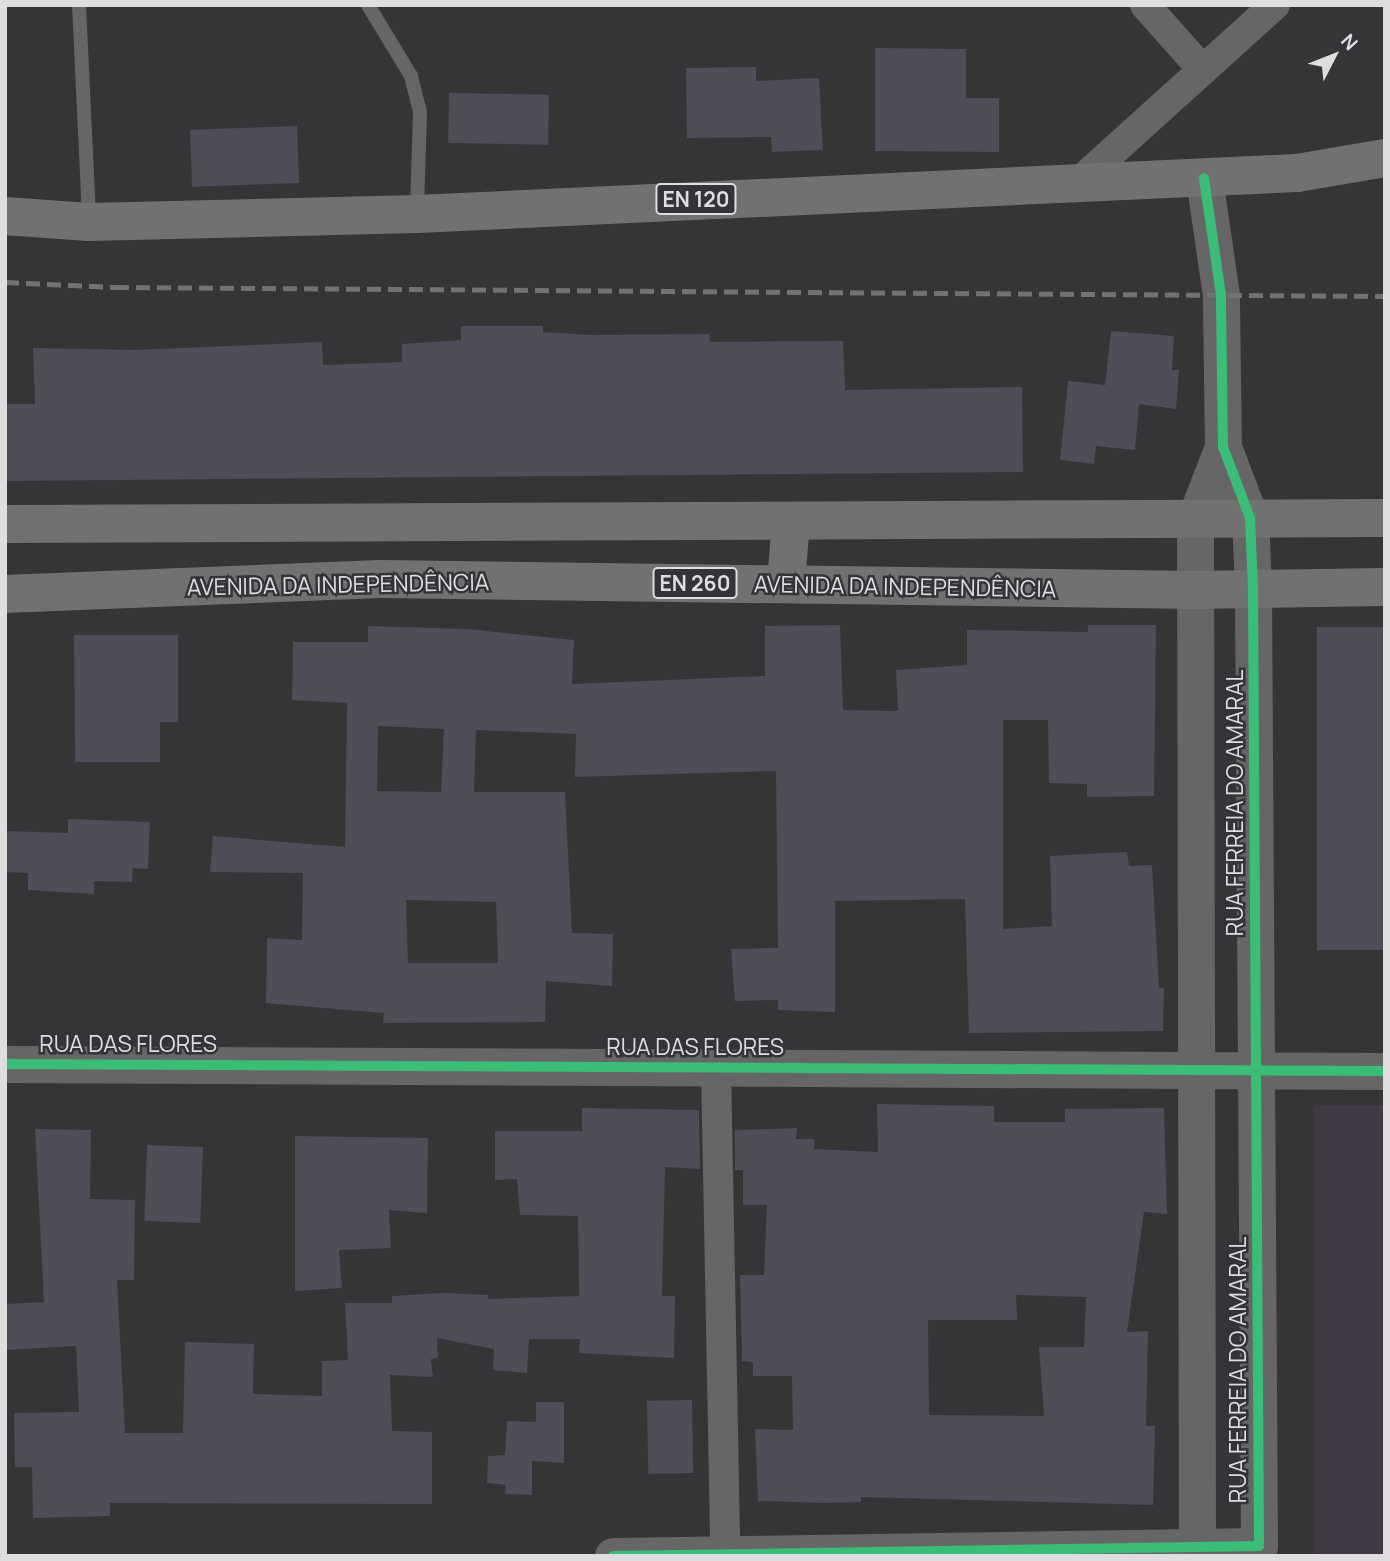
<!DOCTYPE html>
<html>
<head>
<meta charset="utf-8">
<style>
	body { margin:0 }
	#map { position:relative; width:1390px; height:1561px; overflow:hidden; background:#353436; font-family:Manrope,sans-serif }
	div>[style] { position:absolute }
	.built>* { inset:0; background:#3e3942; transform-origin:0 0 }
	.building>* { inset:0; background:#4f4d58; transform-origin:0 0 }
	.service>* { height:14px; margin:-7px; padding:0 7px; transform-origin:7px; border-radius:7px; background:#666 }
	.minor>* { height:30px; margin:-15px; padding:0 15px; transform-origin:15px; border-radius:15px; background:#666 }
	.tertiary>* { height:37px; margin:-18.5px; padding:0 18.5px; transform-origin:18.5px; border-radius:18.5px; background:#666 }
	.primary>* { height:38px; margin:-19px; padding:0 19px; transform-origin:19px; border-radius:19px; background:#727172 }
	.rail>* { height:5px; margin-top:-2.5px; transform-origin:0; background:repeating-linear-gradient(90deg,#737273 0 14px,transparent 0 21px) }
	.cycleway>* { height:10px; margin:-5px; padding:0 5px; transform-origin:5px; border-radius:5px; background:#3abd76 }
	span { translate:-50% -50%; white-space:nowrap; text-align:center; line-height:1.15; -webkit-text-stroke:5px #353337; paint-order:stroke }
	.shield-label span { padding:2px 5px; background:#353337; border:2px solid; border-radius:5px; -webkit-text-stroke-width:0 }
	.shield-label { font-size:21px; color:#dfdde0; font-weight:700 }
	.street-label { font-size:23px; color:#dfdde0 }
	.frame { position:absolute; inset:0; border:7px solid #dfdde0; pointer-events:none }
	.north { position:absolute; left:1299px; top:21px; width:70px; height:70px; -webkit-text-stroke:5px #353337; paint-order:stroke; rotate:48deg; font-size:19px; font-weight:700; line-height:28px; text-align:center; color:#dfdde0 }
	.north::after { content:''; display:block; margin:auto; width:24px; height:32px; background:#dfdde0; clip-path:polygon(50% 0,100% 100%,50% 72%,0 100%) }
</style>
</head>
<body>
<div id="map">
	<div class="built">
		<i style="left:1385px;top:1105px;width:451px;height:71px;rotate:90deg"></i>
	</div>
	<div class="building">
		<i style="clip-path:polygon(875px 48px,966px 49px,966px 98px,999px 98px,999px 152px,875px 151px)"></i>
		<i style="clip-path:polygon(756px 67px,756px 81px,819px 78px,823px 150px,772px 152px,771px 137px,687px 138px,686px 68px)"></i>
		<i style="left:449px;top:93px;width:100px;height:50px;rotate:1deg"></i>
		<i style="left:297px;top:126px;width:57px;height:107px;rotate:88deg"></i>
		<i style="clip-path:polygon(461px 326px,543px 326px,543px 332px,589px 335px,709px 334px,710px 342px,843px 341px,845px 390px,1022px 387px,1023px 472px,5px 481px,5px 404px,35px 404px,33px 348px,136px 350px,322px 342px,323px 365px,402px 362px,402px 344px,461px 340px)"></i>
		<i style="clip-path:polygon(1111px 331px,1174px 336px,1172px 370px,1179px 370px,1176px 409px,1139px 404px,1135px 450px,1096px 446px,1094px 464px,1060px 460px,1068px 381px,1105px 385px)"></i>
		<i style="clip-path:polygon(evenodd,840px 625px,843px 710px,898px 711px,896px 670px,967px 665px,967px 630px,1088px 632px,1088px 625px,1156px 625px,1154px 796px,1087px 797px,1087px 784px,1049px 783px,1048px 720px,1003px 720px,1003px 929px,1052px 926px,1050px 856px,1127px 852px,1129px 866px,1152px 865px,1159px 988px,1164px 988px,1163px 1031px,969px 1033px,965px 899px,835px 901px,835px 1012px,778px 1010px,778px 1000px,735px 1001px,731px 949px,778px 948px,776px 771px,575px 777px,576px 734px,476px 730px,474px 792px,565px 792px,572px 933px,613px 934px,612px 986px,546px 981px,545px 1022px,383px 1023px,384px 1013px,266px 1003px,267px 938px,302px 940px,303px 873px,210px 872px,213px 836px,345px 847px,347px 703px,292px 700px,293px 642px,368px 642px,368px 626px,467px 629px,574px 640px,572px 684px,765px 676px,765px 626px,840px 625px,378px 726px,444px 729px,441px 792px,377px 791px,378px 726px,840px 625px,406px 900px,496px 902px,498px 963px,408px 963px,406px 900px)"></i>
		<i style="left:1385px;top:627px;width:323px;height:68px;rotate:90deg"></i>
		<i style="clip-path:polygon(74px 635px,178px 635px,178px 722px,160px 722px,160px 762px,75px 762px)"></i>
		<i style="clip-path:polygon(68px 819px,150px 822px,148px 869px,133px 868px,132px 882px,94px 881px,94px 894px,28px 890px,28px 873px,5px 872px,5px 831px,68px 833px)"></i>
		<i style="clip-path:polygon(evenodd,877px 1104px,994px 1106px,994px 1122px,1065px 1122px,1065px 1109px,1164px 1108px,1167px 1214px,1144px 1212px,1127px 1332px,1148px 1331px,1146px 1426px,1155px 1426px,1153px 1505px,861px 1497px,861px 1502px,825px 1503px,758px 1501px,755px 1429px,793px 1430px,792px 1376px,753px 1376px,753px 1362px,742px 1361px,740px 1275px,764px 1275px,767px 1205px,743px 1205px,743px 1170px,735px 1170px,735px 1130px,797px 1128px,796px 1139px,814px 1139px,814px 1149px,878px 1152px,877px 1104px,1016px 1295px,1086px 1297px,1084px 1347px,1039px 1347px,1044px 1416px,929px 1415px,928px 1320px,1017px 1320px,1016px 1295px)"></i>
		<i style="clip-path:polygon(582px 1108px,699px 1110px,700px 1169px,665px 1167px,662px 1296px,675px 1296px,674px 1358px,579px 1353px,580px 1339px,529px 1339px,527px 1373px,493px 1370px,494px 1349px,437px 1338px,438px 1358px,431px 1359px,433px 1377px,390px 1375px,392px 1431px,432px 1432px,432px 1504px,110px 1503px,110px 1516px,33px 1518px,32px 1467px,15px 1467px,14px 1413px,79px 1412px,76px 1346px,5px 1350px,5px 1304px,44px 1302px,35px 1129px,91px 1130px,90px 1199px,135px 1200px,134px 1280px,117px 1280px,125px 1433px,183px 1433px,185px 1342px,254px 1344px,253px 1394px,322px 1396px,322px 1361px,348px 1360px,345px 1303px,392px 1303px,392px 1296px,443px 1293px,488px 1295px,488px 1299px,579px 1296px,578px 1216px,520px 1215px,517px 1179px,495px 1180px,495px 1131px,582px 1131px)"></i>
		<i style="clip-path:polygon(295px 1136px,428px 1138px,427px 1213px,389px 1210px,391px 1248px,339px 1250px,342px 1288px,295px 1291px)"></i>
		<i style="left:147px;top:1145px;width:56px;height:76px;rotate:2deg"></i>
		<i style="left:692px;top:1400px;width:73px;height:45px;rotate:89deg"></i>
		<i style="clip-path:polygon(536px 1402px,564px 1402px,564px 1463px,532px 1461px,532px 1495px,505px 1494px,506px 1485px,487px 1483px,488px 1456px,505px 1455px,507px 1421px,536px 1422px)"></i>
	</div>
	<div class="service">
		<i style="left:79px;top:5px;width:215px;rotate:87.3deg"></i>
		<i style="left:368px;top:5px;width:83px;rotate:58.8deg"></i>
		<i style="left:411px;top:76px;width:38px;rotate:76deg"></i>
		<i style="left:420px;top:113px;width:98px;rotate:91.8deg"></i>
	</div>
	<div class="minor">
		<i style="left:1145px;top:5px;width:87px;rotate:48.3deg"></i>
		<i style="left:1080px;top:181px;width:263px;rotate:-42.1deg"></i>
		<i style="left:716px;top:1067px;width:487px;rotate:88.9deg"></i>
	</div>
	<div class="tertiary">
		<i style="left:5px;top:1064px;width:1380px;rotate:0.29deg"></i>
		<i style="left:1197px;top:1549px;width:1030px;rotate:-90.11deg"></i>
		<i style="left:1195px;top:519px;width:77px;rotate:-68.7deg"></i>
		<i style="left:613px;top:1556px;width:646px;rotate:-0.89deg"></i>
		<i style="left:1259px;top:1546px;width:957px;rotate:-90.36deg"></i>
		<i style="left:1253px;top:589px;width:71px;rotate:-92.4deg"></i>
		<i style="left:1250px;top:518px;width:76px;rotate:-110.8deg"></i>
		<i style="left:1223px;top:447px;width:152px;rotate:-90.8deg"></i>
		<i style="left:1221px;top:295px;width:118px;rotate:-98.3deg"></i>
	</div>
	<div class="primary">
		<i style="left:5px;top:216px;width:84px;rotate:4.1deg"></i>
		<i style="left:89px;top:222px;width:328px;rotate:-1.4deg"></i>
		<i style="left:417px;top:214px;width:881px;rotate:-2.67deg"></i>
		<i style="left:1297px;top:173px;width:89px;rotate:-9.7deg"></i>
		<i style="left:5px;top:524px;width:1380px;rotate:-0.25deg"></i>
		<i style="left:786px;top:584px;width:63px;rotate:-85.5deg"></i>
		<i style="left:5px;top:594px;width:376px;rotate:-2.3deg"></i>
		<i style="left:381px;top:579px;width:815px;rotate:0.77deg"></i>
		<i style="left:1196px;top:590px;width:189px;rotate:-0.9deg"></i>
	</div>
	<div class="rail">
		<i style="left:5px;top:282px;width:110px;rotate:2.6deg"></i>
		<i style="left:115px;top:287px;width:1270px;rotate:0.41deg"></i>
	</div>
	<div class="cycleway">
		<i style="left:5px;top:1064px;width:1380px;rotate:0.29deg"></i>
		<i style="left:613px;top:1556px;width:646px;rotate:-0.89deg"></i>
		<i style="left:1259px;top:1546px;width:957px;rotate:-90.36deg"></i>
		<i style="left:1253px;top:589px;width:71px;rotate:-92.4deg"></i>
		<i style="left:1250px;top:518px;width:76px;rotate:-110.8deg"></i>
		<i style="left:1223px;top:447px;width:152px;rotate:-90.8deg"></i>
		<i style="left:1221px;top:295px;width:118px;rotate:-98.3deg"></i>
	</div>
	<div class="shield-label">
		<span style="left:696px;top:199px">EN 120</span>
		<span style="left:695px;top:583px">EN 260</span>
	</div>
	<div class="street-label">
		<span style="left:338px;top:584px;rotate:-1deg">AVENIDA DA INDEPENDÊNCIA</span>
		<span style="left:905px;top:586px;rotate:1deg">AVENIDA DA INDEPENDÊNCIA</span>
		<span style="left:1234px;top:803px;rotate:-90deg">RUA FERREIA DO AMARAL</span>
		<span style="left:128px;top:1043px">RUA DAS FLORES</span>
		<span style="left:695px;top:1046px">RUA DAS FLORES</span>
		<span style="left:1237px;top:1370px;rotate:-90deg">RUA FERREIA DO AMARAL</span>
	</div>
	<div class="frame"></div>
	<div class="north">N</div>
</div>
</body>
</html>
